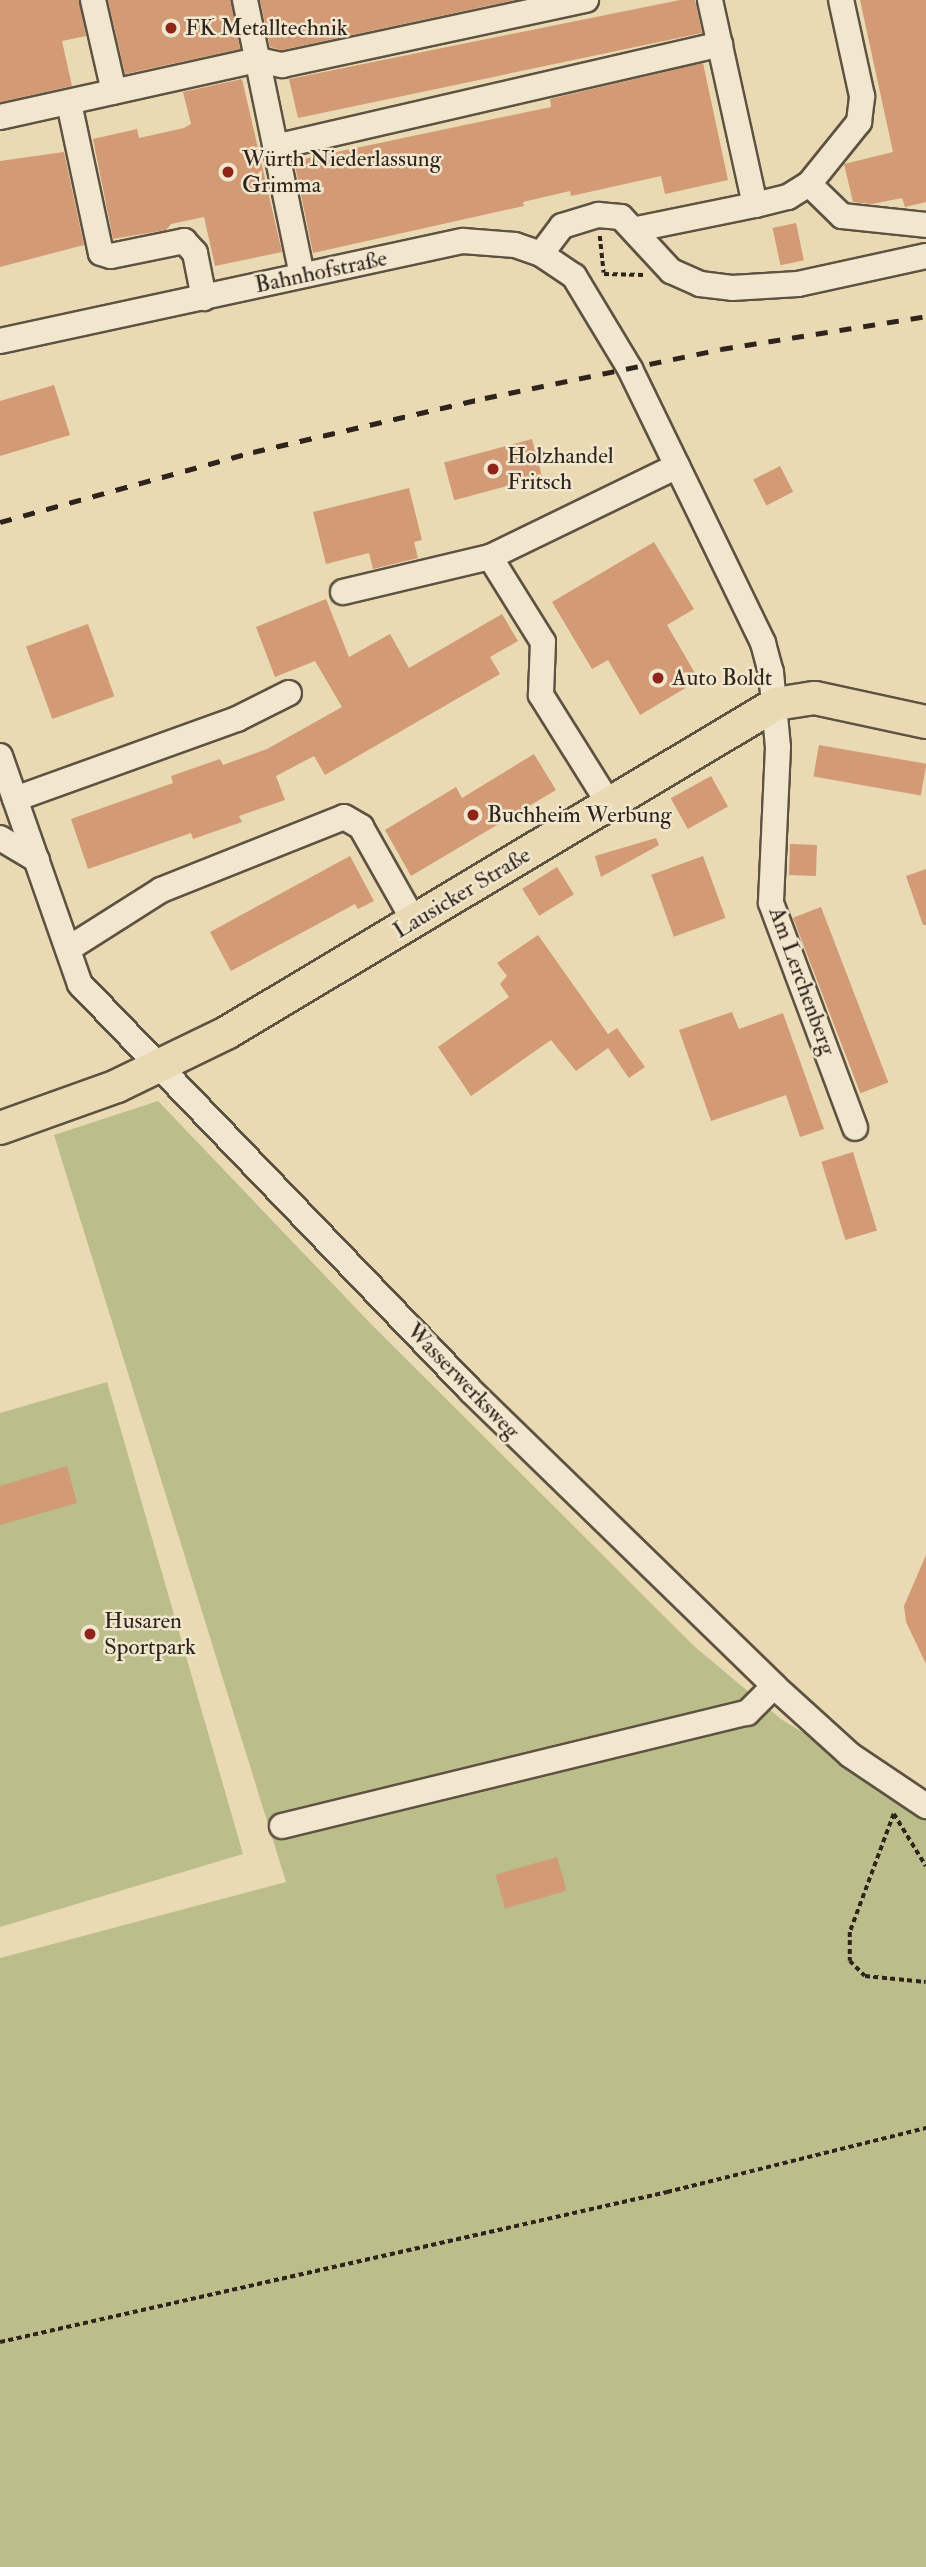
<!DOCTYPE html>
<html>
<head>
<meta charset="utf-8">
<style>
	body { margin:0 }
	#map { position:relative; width:926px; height:2567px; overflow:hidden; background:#e9dab4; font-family:"IM FELL Double Pica",serif }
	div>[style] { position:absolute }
	.green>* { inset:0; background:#bbbe8a }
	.building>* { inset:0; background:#d29a75; transform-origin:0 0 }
	.path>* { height:3.5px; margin-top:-1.75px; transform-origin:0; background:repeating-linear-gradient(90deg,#2f241c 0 5px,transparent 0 8.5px) }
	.roads { filter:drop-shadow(2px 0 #5e5242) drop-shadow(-2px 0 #5e5242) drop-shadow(0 2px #5e5242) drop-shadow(0 -2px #5e5242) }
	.minor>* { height:24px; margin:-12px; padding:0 12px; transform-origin:12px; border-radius:12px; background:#f1e7ce }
	.major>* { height:32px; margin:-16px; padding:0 16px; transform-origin:16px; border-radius:16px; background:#e9dab4 }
	.rail>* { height:5px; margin-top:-2.5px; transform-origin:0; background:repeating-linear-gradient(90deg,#2f241c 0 12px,transparent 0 24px) }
	.dots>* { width:19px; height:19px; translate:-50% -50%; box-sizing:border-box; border:4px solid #f1e7ce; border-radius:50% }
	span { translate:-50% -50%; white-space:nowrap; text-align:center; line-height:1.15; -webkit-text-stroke:5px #f1e7ce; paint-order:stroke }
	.poi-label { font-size:23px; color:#2f241c }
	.left { translate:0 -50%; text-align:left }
	.street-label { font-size:23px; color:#2f241c }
</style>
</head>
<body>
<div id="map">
	<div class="green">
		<i style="clip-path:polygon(158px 1101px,371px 1324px,694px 1646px,781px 1719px,926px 1808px,926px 2567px,0 2567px,0 1958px,286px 1882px,54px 1135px)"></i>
		<i style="clip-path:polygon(107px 1382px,243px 1854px,0 1927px,0 1413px)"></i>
	</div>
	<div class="building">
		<i style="clip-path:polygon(0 0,79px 0,86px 36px,62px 41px,72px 86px,0 102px)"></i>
		<i style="clip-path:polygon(108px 0,231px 0,240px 49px,125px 74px)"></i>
		<i style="clip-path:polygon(260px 0,515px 0,282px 50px,270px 47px)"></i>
		<i style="clip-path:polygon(680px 0,695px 0,702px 33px,298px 118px,289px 79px)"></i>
		<i style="clip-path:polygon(860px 0,926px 0,926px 202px,905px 207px,902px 198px,872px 204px,853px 202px,844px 164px,893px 152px)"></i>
		<i style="clip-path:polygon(703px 63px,728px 180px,665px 194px,661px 176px,571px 196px,570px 191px,523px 202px,524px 206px,313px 253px,294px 161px,551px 107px,550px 99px)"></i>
		<i style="clip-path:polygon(242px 79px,282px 252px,215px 266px,204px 217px,171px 224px,166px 230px,113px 239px,93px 139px,137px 129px,139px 138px,184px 128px,191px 124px,183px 92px)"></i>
		<i style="clip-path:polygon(64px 152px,84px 245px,0 267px,0 161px)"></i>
		<i style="left:796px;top:223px;width:38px;height:24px;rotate:78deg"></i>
		<i style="clip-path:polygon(54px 385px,70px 435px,0 456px,0 401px)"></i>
		<i style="left:532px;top:439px;width:39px;height:91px;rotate:75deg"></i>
		<i style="left:780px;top:466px;width:29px;height:30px;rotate:63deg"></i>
		<i style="clip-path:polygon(409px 488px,422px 540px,414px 542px,418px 558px,373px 569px,369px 553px,326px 564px,313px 512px)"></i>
		<i style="clip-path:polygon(654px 542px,694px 609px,667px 625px,699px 680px,640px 715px,608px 660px,592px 669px,552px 602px)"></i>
		<i style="clip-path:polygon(326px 599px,349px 657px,390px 634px,409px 668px,502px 614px,518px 641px,490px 657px,500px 674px,325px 775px,314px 756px,276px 776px,285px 800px,239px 816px,242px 822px,193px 839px,191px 833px,88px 869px,71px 819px,173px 783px,171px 776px,220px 759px,223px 765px,267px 749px,342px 707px,315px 661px,275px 677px,256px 627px)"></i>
		<i style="left:88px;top:624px;width:77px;height:66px;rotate:70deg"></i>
		<i style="left:819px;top:745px;width:109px;height:32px;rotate:10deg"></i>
		<i style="clip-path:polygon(534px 754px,556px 790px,411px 876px,385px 830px,456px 787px,462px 798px)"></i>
		<i style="left:711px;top:776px;width:35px;height:46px;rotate:61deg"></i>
		<i style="clip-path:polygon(656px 838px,659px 845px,601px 877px,595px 856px)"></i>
		<i style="left:790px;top:844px;width:27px;height:31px;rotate:2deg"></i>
		<i style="clip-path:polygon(350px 856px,374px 901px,358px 909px,355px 904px,231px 971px,210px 932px)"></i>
		<i style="left:703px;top:856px;width:66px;height:55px;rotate:70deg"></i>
		<i style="left:557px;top:867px;width:32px;height:41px;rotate:58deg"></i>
		<i style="clip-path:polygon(926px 869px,926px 925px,923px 925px,906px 876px)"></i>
		<i style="left:821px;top:907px;width:188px;height:30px;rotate:69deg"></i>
		<i style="clip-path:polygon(538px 935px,608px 1034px,617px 1028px,645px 1067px,629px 1078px,608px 1048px,576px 1071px,551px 1040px,471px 1096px,438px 1047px,509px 997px,500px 984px,507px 976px,497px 963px)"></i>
		<i style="clip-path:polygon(732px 1012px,739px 1029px,783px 1013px,824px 1129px,800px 1137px,786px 1095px,711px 1121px,679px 1030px)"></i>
		<i style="left:853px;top:1152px;width:82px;height:33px;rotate:73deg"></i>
		<i style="clip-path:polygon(67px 1466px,77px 1503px,0 1525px,0 1486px)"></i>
		<i style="clip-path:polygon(926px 1555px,926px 1664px,906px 1622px,904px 1606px)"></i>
		<i style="left:557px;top:1857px;width:35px;height:64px;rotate:74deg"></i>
	</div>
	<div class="path">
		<i style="left:600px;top:236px;width:37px;rotate:84deg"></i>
		<i style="left:604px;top:274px;width:41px;rotate:1.4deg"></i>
		<i style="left:894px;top:1814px;width:126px;rotate:110.4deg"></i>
		<i style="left:850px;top:1932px;width:29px;rotate:90deg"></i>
		<i style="left:850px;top:1961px;width:21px;rotate:45deg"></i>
		<i style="left:865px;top:1976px;width:61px;rotate:5.6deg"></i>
		<i style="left:894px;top:1814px;width:61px;rotate:58.4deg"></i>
		<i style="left:0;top:2342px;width:684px;rotate:-12.67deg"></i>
		<i style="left:667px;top:2192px;width:267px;rotate:-13.9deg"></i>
	</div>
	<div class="roads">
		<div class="minor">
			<i style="left:93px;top:0;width:94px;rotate:77.1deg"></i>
			<i style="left:245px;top:0;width:281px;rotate:78.3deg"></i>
			<i style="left:69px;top:103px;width:153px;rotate:78deg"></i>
			<i style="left:101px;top:253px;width:10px;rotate:17deg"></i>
			<i style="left:111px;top:256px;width:75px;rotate:-11.6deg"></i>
			<i style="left:184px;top:241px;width:16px;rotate:47deg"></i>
			<i style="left:195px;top:253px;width:46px;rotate:78.7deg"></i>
			<i style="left:0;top:117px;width:264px;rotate:-12.5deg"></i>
			<i style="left:258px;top:60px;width:25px;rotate:12deg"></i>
			<i style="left:282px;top:65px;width:311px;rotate:-12.1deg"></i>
			<i style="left:275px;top:147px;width:457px;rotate:-13deg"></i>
			<i style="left:809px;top:184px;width:46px;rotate:44.1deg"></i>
			<i style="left:842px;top:216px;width:84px;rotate:6.1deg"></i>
			<i style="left:755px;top:205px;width:34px;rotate:-14deg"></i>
			<i style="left:788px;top:197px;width:25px;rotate:-32deg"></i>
			<i style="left:809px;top:184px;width:80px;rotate:-51.1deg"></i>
			<i style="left:859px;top:122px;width:26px;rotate:-83deg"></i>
			<i style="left:862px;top:96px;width:98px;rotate:-102.3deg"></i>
			<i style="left:637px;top:229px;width:120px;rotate:-11.5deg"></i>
			<i style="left:755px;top:205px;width:210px;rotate:-102.4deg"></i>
			<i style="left:541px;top:254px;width:35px;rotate:-53deg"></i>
			<i style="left:562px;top:226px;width:38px;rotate:-17deg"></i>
			<i style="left:598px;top:215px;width:23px;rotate:5deg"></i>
			<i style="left:621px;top:217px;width:74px;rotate:47.2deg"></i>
			<i style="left:671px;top:271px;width:32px;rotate:24deg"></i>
			<i style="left:700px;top:284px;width:32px;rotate:7deg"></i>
			<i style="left:732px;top:288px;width:66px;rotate:-3.5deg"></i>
			<i style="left:798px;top:284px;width:131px;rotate:-12.3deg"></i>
			<i style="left:0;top:341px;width:474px;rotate:-12.2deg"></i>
			<i style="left:463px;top:241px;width:52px;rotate:4.4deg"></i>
			<i style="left:515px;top:245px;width:28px;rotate:19deg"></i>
			<i style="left:541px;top:254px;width:40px;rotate:34deg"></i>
			<i style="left:574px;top:276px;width:109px;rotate:58.9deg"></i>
			<i style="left:630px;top:369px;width:305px;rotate:64.1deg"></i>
			<i style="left:763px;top:643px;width:30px;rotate:75deg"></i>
			<i style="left:771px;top:672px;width:75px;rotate:84.7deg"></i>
			<i style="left:778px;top:747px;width:156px;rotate:92.6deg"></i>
			<i style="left:771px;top:903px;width:240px;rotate:69.5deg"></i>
			<i style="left:490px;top:557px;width:100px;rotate:58.1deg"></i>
			<i style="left:543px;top:642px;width:53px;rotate:92.2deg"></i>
			<i style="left:541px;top:695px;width:128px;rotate:58deg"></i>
			<i style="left:343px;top:592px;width:151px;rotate:-13.4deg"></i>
			<i style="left:490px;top:557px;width:208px;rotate:-25.9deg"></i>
			<i style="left:0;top:756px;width:242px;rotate:70.7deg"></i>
			<i style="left:80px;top:984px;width:563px;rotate:46.15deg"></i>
			<i style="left:470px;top:1390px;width:424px;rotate:44.2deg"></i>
			<i style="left:774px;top:1686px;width:103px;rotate:42.2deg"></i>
			<i style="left:850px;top:1755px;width:92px;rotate:33.9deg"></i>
			<i style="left:15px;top:799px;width:236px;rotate:-19.8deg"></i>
			<i style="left:237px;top:719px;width:58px;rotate:-26.6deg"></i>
			<i style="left:0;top:838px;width:43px;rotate:30.7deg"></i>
			<i style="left:68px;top:949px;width:110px;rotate:-32.4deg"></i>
			<i style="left:161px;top:890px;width:197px;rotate:-21.7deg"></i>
			<i style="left:344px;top:817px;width:20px;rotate:30deg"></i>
			<i style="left:361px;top:827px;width:108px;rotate:60.6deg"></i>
			<i style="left:282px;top:1826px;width:479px;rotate:-13.7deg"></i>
			<i style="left:747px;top:1713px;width:38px;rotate:-45deg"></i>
		</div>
		<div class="major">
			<i style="left:0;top:1128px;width:124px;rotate:-19.7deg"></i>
			<i style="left:117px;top:1086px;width:123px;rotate:-25.9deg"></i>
			<i style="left:228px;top:1032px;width:639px;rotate:-30.9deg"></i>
			<i style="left:776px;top:704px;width:39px;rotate:-9deg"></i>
			<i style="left:815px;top:698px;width:114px;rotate:12.2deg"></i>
		</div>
	</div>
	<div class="rail">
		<i style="left:0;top:522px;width:263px;rotate:-15.5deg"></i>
		<i style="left:253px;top:452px;width:238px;rotate:-13.1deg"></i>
		<i style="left:485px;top:398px;width:241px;rotate:-11.7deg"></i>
		<i style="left:721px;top:349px;width:208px;rotate:-9.1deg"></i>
	</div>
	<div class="dots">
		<i style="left:171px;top:28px;background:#8f2418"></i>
		<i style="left:228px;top:172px;background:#8f2418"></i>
		<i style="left:493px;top:469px;background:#8f2418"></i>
		<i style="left:658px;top:678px;background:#8f2418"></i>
		<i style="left:473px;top:815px;background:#8f2418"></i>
		<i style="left:90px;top:1634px;background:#8f2418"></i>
	</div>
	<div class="poi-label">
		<span class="left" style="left:185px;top:28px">FK Metalltechnik</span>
		<span class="left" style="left:242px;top:172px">Würth Niederlassung<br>Grimma</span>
		<span class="left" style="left:507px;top:469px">Holzhandel<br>Fritsch</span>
		<span class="left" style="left:672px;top:678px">Auto Boldt</span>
		<span class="left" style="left:487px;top:815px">Buchheim Werbung</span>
		<span class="left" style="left:104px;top:1634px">Husaren<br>Sportpark</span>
	</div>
	<div class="street-label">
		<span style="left:321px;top:272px;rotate:-12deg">Bahnhofstraße</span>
		<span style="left:462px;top:893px;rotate:-31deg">Lausicker Straße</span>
		<span style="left:802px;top:981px;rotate:70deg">Am Lerchenberg</span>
		<span style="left:463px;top:1381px;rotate:46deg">Wasserwerksweg</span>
	</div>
</div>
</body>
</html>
